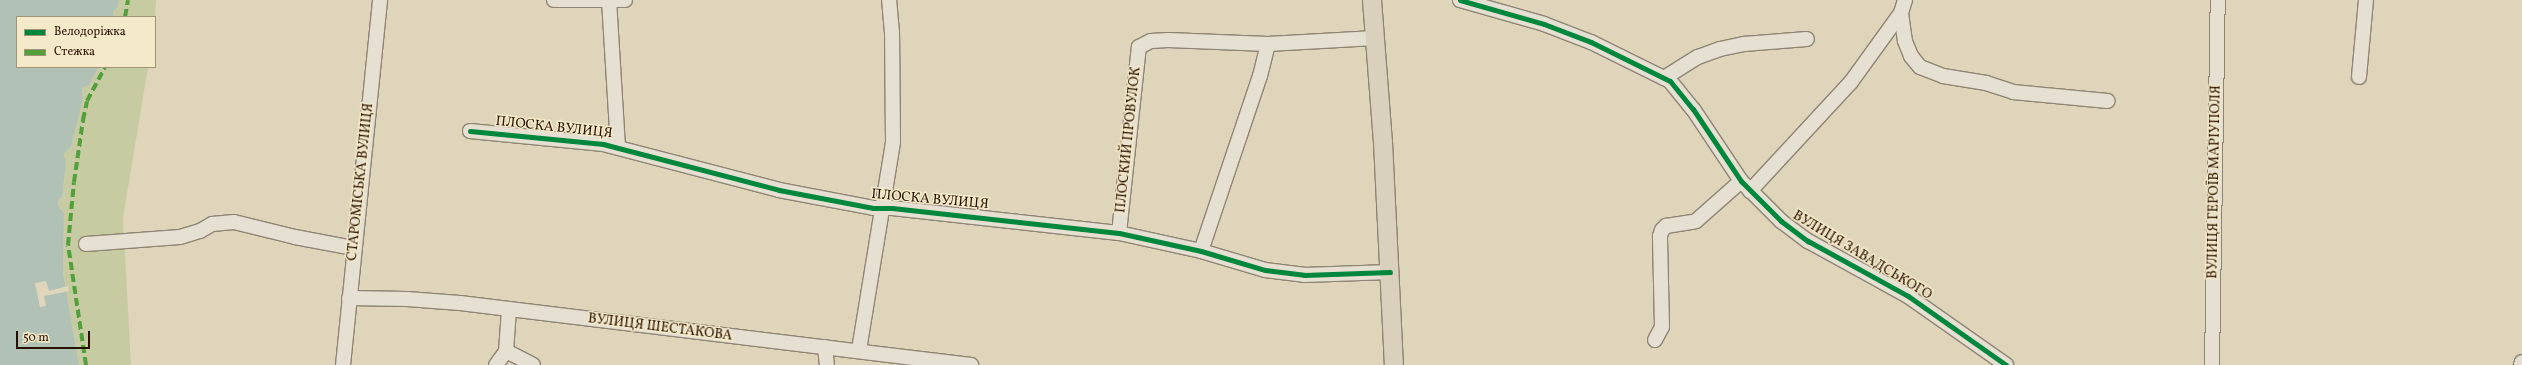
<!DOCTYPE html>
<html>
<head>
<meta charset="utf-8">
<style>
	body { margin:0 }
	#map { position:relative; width:2522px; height:365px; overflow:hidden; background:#dfd5ba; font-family:Vollkorn,serif }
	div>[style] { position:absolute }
	.green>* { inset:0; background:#c7cba1 }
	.water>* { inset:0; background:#b2c1b6 }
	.pier>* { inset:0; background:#dfd5ba }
	.roads { filter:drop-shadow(1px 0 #8e8574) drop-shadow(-1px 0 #8e8574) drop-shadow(0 1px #8e8574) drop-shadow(0 -1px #8e8574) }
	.minor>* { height:14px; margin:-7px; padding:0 7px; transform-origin:7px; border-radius:7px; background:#e5e0d2 }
	.major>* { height:18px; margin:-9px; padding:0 9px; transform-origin:9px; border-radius:9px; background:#d9d1bd }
	.quiet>* { height:4px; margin-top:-2px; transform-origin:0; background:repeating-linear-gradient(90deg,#51a03c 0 8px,transparent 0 12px) }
	.cycleway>* { height:5px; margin:-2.5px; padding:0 2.5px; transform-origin:2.5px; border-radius:2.5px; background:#00873e }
	span { translate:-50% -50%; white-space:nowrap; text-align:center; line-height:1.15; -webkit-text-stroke:3px #f4e9c8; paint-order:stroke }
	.street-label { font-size:14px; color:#281000 }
	.legend { position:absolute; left:16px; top:16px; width:140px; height:52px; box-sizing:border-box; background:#f4e9c8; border:1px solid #a29278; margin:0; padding:5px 7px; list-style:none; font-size:12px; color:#281000 }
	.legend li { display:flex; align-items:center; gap:8px; height:20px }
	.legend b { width:20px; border:1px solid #a29278 }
	.scale { position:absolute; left:16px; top:331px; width:74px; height:18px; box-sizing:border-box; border:2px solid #281000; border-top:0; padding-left:5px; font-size:12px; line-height:14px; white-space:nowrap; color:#281000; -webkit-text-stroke:3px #f4e9c8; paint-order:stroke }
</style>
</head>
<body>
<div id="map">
	<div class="green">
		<i style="clip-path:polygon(119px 0,156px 0,155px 17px,114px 17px,113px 11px,118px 7px)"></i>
		<i style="clip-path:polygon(99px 67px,148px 67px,123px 218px,131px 365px,79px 365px,63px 272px,64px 213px,58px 205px,59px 199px,62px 198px,66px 163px,63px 159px,64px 154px,71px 147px,83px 99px,82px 88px,89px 85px)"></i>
	</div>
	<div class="water">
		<i style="clip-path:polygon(0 0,119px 0,118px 7px,113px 11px,114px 17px,17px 17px,17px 67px,99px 67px,89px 85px,82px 88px,83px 99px,71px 147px,64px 154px,66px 163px,62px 198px,59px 199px,58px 205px,64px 213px,63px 272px,79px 365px,0 365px)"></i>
	</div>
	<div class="pier">
		<i style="clip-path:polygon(46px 281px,49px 291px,68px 286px,69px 291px,44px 296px,46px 306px,40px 307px,35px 283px)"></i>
	</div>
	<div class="roads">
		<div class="minor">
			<i style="left:554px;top:0;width:71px"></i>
			<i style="left:609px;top:0;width:147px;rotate:86.5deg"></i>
			<i style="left:1460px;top:0;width:87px;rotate:15.9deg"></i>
			<i style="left:1544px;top:24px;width:50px;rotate:21deg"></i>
			<i style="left:1591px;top:42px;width:88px;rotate:26.3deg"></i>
			<i style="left:1670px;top:81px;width:36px;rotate:51deg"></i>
			<i style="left:1693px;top:109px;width:87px;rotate:56.3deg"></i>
			<i style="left:1741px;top:181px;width:57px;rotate:45deg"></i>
			<i style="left:1781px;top:221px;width:34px;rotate:37deg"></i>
			<i style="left:1808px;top:241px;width:114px;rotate:28.8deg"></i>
			<i style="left:1908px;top:296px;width:120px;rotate:35.1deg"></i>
			<i style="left:1901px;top:13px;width:28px;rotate:82deg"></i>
			<i style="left:1905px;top:41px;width:16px;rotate:68deg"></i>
			<i style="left:1911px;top:56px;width:14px;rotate:51deg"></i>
			<i style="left:1920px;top:67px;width:25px;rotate:21deg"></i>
			<i style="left:1943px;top:76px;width:44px;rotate:9.2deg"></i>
			<i style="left:1986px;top:83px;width:28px;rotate:18deg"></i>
			<i style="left:2013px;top:92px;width:95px;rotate:5.4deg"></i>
			<i style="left:2359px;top:77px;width:77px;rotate:-84.8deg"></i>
			<i style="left:1664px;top:78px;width:40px;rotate:-32deg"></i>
			<i style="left:1698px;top:57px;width:23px;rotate:-20deg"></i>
			<i style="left:1720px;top:49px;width:25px;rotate:-12deg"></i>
			<i style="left:1744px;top:44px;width:63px;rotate:-4.5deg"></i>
			<i style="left:470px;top:131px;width:134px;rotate:5.6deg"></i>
			<i style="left:603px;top:144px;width:182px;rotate:14.6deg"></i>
			<i style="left:779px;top:190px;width:96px;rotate:10.8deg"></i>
			<i style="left:873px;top:208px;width:19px"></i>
			<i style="left:892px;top:208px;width:228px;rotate:6.3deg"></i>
			<i style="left:1119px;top:233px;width:84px;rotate:12.4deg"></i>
			<i style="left:1201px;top:251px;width:67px;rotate:16.5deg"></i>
			<i style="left:1265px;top:270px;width:39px;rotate:7deg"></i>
			<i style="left:1304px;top:275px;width:86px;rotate:-2deg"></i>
			<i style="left:1750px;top:191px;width:149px;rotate:-47.2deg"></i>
			<i style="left:1851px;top:82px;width:85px;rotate:-54.1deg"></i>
			<i style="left:1901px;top:13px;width:14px;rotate:-73deg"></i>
			<i style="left:1119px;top:233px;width:187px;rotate:-83.9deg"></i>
			<i style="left:1139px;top:47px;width:13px;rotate:-27deg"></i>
			<i style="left:1151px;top:41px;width:17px;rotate:-3deg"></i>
			<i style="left:1168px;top:40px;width:100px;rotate:2.3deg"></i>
			<i style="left:1268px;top:44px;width:107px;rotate:-3.2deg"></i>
			<i style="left:86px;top:244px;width:94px;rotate:-4.3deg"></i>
			<i style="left:180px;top:237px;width:21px;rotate:-17deg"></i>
			<i style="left:200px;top:231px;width:14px;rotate:-30deg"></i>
			<i style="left:212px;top:224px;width:22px;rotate:-5deg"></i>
			<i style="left:234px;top:222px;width:63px;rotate:13.8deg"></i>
			<i style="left:295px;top:237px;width:60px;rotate:10.6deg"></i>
			<i style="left:1201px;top:251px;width:185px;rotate:-71.4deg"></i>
			<i style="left:1260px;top:76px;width:33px;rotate:-76deg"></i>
			<i style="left:349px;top:298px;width:58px;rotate:1deg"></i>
			<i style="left:407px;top:299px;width:53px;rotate:4.3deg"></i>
			<i style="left:460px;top:303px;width:515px;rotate:6.92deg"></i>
			<i style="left:1655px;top:340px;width:15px;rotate:-62deg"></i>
			<i style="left:1662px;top:327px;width:91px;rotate:-91.3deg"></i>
			<i style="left:1660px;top:236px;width:6px;rotate:-72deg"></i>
			<i style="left:1662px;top:230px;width:6px;rotate:-45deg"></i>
			<i style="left:1666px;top:226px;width:30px;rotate:-9deg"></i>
			<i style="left:1696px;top:221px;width:60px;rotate:-41.6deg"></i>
			<i style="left:825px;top:347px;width:18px;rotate:84deg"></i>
			<i style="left:859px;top:350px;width:211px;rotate:-80.7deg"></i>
			<i style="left:893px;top:142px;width:109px;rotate:-90.5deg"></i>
			<i style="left:892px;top:33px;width:33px;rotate:-95deg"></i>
			<i style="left:506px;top:351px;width:30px;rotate:27deg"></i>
			<i style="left:343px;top:365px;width:367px;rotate:-84.2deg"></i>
			<i style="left:496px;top:365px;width:17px;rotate:-54deg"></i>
			<i style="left:506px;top:351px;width:41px;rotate:-85.8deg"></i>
			<i style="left:2212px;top:365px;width:365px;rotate:-89.1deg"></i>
			<i style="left:2521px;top:365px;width:3px;rotate:-72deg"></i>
		</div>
		<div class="major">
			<i style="left:1372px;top:0;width:142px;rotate:85.6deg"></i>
			<i style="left:1383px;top:142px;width:223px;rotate:87.2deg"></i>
		</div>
	</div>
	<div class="quiet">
		<i style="left:125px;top:17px;width:17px;rotate:-80deg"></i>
		<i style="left:86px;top:365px;width:121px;rotate:-98.5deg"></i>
		<i style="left:68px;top:245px;width:63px;rotate:-84.6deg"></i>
		<i style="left:74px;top:182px;width:63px;rotate:-81.7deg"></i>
		<i style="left:83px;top:120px;width:19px;rotate:-78deg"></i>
		<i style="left:87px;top:101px;width:38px;rotate:-62deg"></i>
	</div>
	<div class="cycleway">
		<i style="left:1460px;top:0;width:87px;rotate:15.9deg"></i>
		<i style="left:1544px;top:24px;width:50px;rotate:21deg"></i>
		<i style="left:1591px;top:42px;width:88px;rotate:26.3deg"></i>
		<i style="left:1670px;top:81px;width:36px;rotate:51deg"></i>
		<i style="left:1693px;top:109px;width:87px;rotate:56.3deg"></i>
		<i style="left:1741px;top:181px;width:57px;rotate:45deg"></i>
		<i style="left:1781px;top:221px;width:34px;rotate:37deg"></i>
		<i style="left:1808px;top:241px;width:114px;rotate:28.8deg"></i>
		<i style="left:1908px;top:296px;width:120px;rotate:35.1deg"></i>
		<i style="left:470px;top:131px;width:134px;rotate:5.6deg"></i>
		<i style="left:603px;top:144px;width:182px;rotate:14.6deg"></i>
		<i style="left:779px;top:190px;width:96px;rotate:10.8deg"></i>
		<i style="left:873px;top:208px;width:19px"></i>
		<i style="left:892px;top:208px;width:228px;rotate:6.3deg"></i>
		<i style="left:1119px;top:233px;width:84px;rotate:12.4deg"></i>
		<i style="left:1201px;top:251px;width:67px;rotate:16.5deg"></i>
		<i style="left:1265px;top:270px;width:39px;rotate:7deg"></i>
		<i style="left:1304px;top:275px;width:86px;rotate:-2deg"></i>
	</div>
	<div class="street-label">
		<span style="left:554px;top:128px;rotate:6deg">ПЛОСКА ВУЛИЦЯ</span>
		<span style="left:1129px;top:140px;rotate:-84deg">ПЛОСКИЙ ПРОВУЛОК</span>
		<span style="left:361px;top:182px;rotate:-84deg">СТАРОМІСЬКА ВУЛИЦЯ</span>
		<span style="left:2215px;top:182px;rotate:-89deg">ВУЛИЦЯ ГЕРОЇВ МАРІУПОЛЯ</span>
		<span style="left:930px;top:200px;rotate:5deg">ПЛОСКА ВУЛИЦЯ</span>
		<span style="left:1862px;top:256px;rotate:31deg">ВУЛИЦЯ ЗАВАДСЬКОГО</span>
		<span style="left:660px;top:328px;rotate:7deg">ВУЛИЦЯ ШЕСТАКОВА</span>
	</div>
	<ul class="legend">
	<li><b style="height:5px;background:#00873e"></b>Велодоріжка</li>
	<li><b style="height:5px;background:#51a03c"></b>Стежка</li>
	</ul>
	<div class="scale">50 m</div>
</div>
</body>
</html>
